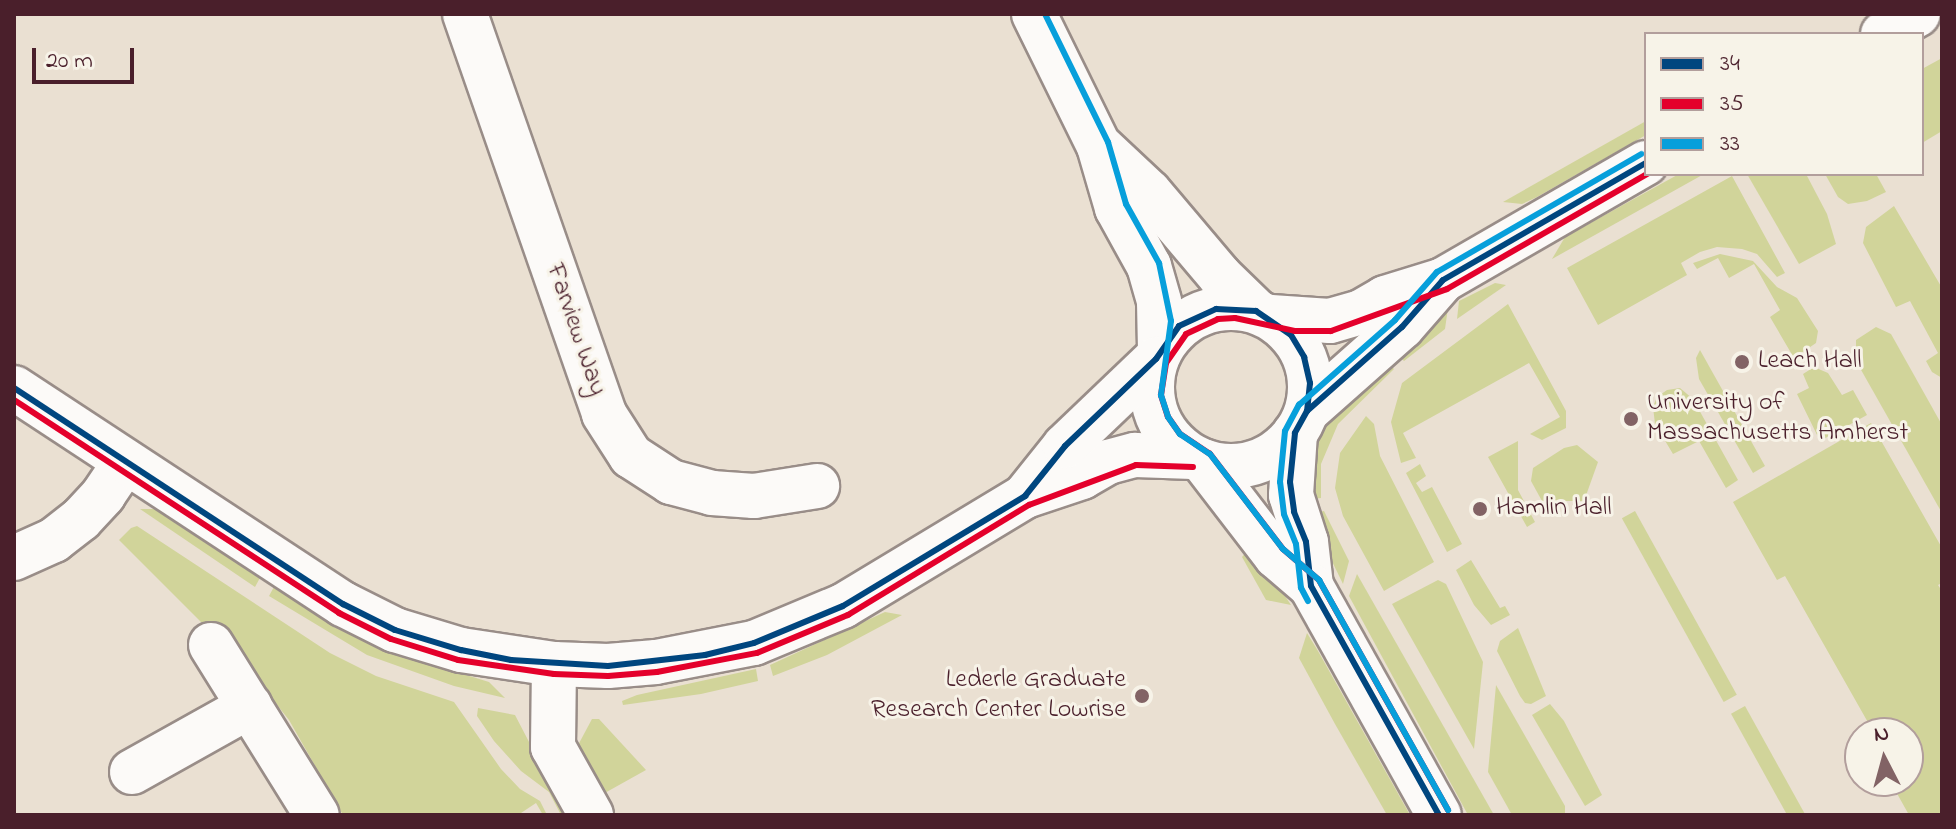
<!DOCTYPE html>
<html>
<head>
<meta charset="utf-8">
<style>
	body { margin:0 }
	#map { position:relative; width:1956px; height:829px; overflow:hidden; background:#eae0d2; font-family:"Indie Flower",sans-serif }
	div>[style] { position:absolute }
	.green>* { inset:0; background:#d1d49a; transform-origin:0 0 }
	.roads { filter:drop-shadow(2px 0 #998d88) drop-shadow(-2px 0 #998d88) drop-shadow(0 2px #998d88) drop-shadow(0 -2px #998d88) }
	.minor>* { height:44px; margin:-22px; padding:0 22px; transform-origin:22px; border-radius:22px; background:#fcfaf8 }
	.major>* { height:44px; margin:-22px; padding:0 22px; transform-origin:22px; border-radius:22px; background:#fcfaf8 }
	.major>.ring { margin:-22px; padding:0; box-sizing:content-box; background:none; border:44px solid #fcfaf8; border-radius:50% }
	.bus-1>* { height:6px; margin:-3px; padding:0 3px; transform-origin:3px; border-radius:3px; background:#00467f }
	.bus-2>* { height:6px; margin:-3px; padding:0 3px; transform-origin:3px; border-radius:3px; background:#e4002b }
	.bus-3>* { height:6px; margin:-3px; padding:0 3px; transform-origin:3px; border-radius:3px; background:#079fdb }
	.dots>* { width:22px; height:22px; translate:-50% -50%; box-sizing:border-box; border:4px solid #f7f3e8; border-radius:50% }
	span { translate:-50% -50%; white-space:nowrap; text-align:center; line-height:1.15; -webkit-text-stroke:6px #f7f3e8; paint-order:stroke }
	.street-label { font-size:26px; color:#4a1f2b }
	.poi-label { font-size:26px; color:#4a1f2b }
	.left { translate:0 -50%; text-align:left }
	.right { translate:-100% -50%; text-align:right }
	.frame { position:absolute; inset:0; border:16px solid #4a1f2b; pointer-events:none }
	.legend { position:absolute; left:1644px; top:32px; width:280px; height:144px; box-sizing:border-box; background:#f7f3e8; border:2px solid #b29e9c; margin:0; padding:10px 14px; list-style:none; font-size:24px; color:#4a1f2b }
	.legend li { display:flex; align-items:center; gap:16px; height:40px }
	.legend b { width:40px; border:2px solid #b29e9c }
	.north { position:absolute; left:1844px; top:717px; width:80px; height:80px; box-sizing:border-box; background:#f7f3e8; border:2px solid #b29e9c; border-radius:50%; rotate:354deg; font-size:22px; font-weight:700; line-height:32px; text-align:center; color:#4a1f2b }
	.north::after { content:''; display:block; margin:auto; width:28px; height:36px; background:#826365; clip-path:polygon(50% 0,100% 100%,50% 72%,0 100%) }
	.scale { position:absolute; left:32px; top:48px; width:102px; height:36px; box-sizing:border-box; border:4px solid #4a1f2b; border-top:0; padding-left:10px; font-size:24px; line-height:28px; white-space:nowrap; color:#4a1f2b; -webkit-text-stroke:6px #f7f3e8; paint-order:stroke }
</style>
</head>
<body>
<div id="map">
	<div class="green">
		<i style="clip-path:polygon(1942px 58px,1942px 131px,1922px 143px,1922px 69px)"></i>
		<i style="clip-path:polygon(1646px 121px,1646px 135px,1537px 197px,1522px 204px,1503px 202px)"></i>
		<i style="clip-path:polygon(1679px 174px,1704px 174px,1552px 259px,1565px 237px)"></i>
		<i style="clip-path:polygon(1747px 174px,1806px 174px,1827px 214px,1836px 244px,1799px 264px)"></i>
		<i style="clip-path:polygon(1825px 174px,1876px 174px,1886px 192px,1867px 201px,1848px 204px,1838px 197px)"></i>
		<i style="clip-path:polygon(1732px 176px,1785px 273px,1777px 277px,1757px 254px,1742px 249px,1717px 247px,1700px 252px,1681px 263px,1687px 275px,1598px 325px,1567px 268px)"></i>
		<i style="clip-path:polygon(1894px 206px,1942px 288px,1942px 378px,1932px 372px,1926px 361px,1938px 353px,1910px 301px,1896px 307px,1863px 243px,1866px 227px)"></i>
		<i style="clip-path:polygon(1720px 254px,1753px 261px,1777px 287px,1797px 298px,1818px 331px,1816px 343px,1794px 358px,1770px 317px,1780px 310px,1754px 264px,1729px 278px,1718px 258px,1697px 269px,1693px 263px)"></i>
		<i style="clip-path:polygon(1495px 283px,1506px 285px,1457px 319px,1459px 301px)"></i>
		<i style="clip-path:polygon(1508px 304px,1566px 411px,1566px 428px,1542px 440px,1530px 434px,1560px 417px,1529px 363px,1403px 433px,1416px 458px,1401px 463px,1391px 422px,1402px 383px)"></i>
		<i style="clip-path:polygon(1448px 308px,1445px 329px,1404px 361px,1394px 351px)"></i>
		<i style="clip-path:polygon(1876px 327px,1891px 334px,1942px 425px,1942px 513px,1856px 361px,1856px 340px)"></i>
		<i style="clip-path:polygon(1700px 350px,1765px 466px,1753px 473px,1699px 379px,1696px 358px)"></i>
		<i style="clip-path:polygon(1384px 359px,1394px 369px,1338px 424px,1321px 464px,1321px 498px,1306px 500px,1311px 444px,1319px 427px)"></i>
		<i style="clip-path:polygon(1814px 367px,1828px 373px,1842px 395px,1853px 390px,1867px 415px,1820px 441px,1797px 394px,1809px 388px,1803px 374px)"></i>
		<i style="clip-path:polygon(1680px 388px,1693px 399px,1738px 480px,1726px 488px,1699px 441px,1673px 454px,1655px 424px,1653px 407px,1657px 397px,1667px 390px)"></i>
		<i style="clip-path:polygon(1366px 416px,1374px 424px,1380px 456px,1434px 562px,1384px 591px,1343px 516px,1335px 488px,1340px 453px)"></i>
		<i style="clip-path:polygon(1871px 423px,1942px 548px,1942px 583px,1938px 585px,1942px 591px,1942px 815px,1909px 815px,1890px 781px,1908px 781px,1908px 733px,1874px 733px,1785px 576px,1777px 580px,1733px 502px)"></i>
		<i style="clip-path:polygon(1518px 441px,1518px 490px,1535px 522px,1527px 527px,1488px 457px)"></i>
		<i style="clip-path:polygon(1577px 445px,1598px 462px,1584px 501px,1542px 501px,1531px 481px,1533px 468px,1564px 448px)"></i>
		<i style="clip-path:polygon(1420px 464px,1426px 476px,1416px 483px,1422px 492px,1432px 487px,1462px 544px,1447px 552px,1406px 473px)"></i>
		<i style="clip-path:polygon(140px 509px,155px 509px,174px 518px,261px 576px,255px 587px)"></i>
		<i style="clip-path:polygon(1324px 511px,1349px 561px,1343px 584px,1309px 514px)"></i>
		<i style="left:1635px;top:511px;width:210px;height:15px;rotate:61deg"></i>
		<i style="clip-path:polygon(137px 526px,330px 653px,376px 676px,454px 702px,501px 769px,520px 789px,540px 801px,547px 815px,543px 815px,536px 803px,518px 815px,343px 815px,289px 720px,251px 672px,119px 540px,131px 528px)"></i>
		<i style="clip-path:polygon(1250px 548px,1269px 572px,1291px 605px,1266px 600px,1242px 557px)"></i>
		<i style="clip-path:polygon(1471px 560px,1500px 608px,1505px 606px,1510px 615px,1491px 625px,1474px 605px,1456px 570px)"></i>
		<i style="clip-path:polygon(1357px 574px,1494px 815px,1468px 815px,1349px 596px)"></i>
		<i style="clip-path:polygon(1438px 580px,1446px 584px,1483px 662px,1474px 749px,1392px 604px)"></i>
		<i style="clip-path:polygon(275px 585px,385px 650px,489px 682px,505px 698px,454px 686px,367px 655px,269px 596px)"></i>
		<i style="clip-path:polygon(885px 612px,902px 615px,827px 655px,773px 676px,770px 665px)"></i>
		<i style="clip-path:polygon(1518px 628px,1546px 696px,1531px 704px,1525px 703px,1520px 696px,1497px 651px,1500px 641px)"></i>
		<i style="clip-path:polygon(1307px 633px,1318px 651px,1410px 815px,1387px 815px,1335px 724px,1299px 658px)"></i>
		<i style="clip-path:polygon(756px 669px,758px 681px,701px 694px,623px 705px,622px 701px,637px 695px)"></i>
		<i style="clip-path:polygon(1496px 685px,1565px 806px,1565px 815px,1512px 815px,1488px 772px)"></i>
		<i style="clip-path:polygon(1550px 704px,1564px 721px,1602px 795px,1585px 806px,1532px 715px)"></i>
		<i style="left:1745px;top:706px;width:125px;height:16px;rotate:61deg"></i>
		<i style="clip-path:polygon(478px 708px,515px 715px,566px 813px,561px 815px,549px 792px,521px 771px,494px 741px,477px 716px)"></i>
		<i style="clip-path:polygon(592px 719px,599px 719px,646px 770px,594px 799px,577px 747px)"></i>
	</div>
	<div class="roads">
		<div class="minor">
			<i style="left:465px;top:14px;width:423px;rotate:70.8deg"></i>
			<i style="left:604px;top:414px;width:50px;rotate:57.3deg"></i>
			<i style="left:631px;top:456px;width:48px;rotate:33deg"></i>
			<i style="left:671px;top:482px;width:42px;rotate:15deg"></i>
			<i style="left:712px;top:493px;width:42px;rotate:4.1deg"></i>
			<i style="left:754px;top:496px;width:64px;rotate:-9deg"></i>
			<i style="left:1883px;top:34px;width:40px;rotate:-29.7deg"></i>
			<i style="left:1271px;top:317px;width:59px;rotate:3.9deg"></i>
			<i style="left:1330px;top:321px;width:32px;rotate:-16deg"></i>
			<i style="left:1361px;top:312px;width:28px;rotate:-30deg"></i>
			<i style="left:1385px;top:298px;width:61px;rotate:-17.2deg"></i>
			<i style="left:1443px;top:280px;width:234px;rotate:-30deg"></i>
			<i style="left:1307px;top:411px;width:127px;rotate:-41.5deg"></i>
			<i style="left:1402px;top:327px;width:62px;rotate:-48.9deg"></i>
			<i style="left:14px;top:558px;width:44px;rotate:-24.2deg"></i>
			<i style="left:54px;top:540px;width:34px;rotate:-38deg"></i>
			<i style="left:81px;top:519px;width:33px;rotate:-47deg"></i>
			<i style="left:103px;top:495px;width:40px;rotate:-56deg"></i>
			<i style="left:211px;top:645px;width:200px;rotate:58.1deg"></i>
			<i style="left:554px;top:664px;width:83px;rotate:90.7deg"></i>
			<i style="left:553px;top:747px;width:78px;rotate:60.8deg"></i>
			<i style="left:132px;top:772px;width:135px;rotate:-29.2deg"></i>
		</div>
		<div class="major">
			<i style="left:1034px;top:14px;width:147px;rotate:63.8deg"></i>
			<i style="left:1099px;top:146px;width:65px;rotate:73.8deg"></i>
			<i style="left:1117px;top:208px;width:66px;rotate:61.1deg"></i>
			<i style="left:1149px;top:266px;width:37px;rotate:74deg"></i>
			<i style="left:1159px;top:302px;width:47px;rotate:88.8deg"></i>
			<i style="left:1102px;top:148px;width:64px;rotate:43.1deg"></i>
			<i style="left:1149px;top:192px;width:110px;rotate:49.8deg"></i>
			<i style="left:1220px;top:276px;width:50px;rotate:44.2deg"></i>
			<i class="ring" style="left:1152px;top:308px;width:114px;height:114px"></i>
			<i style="left:14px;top:388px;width:394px;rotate:33.3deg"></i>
			<i style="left:343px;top:604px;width:58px;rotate:26.6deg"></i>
			<i style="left:395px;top:630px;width:69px;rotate:16.9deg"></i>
			<i style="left:461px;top:650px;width:94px;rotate:8.6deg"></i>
			<i style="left:554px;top:664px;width:54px;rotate:2.1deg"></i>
			<i style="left:608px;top:666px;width:48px;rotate:-4.8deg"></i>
			<i style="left:656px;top:662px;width:100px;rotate:-11deg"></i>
			<i style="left:754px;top:643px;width:96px;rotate:-22.6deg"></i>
			<i style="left:843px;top:606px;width:213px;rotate:-31.1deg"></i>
			<i style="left:1025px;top:496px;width:60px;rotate:-18.4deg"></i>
			<i style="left:1082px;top:477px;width:30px;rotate:-30deg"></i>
			<i style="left:1108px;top:462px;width:28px;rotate:-15deg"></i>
			<i style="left:1135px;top:455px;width:58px;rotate:2deg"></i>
			<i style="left:1295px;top:433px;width:62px;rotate:93.7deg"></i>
			<i style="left:1291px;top:495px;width:49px;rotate:72.3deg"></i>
			<i style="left:1306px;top:542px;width:44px;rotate:83.5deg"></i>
			<i style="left:1203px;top:461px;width:120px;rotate:52.5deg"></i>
			<i style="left:1276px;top:556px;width:46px;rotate:40.6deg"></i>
			<i style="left:1311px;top:586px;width:262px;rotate:60.8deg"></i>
			<i style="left:1025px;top:496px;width:64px;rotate:-51.3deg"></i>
			<i style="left:1065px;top:446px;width:126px;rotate:-43.7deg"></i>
		</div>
	</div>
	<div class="bus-1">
		<i style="left:14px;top:388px;width:394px;rotate:33.3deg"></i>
		<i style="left:343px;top:604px;width:58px;rotate:26.6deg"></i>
		<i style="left:395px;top:630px;width:69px;rotate:16.9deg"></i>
		<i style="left:461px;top:650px;width:51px;rotate:11.3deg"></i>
		<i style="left:511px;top:660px;width:97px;rotate:3.5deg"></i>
		<i style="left:608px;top:666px;width:98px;rotate:-6.5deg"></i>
		<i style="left:705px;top:655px;width:50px;rotate:-13.8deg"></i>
		<i style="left:754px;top:643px;width:96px;rotate:-22.6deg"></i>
		<i style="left:843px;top:606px;width:213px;rotate:-31.1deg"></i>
		<i style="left:1025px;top:496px;width:64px;rotate:-51.3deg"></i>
		<i style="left:1065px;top:446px;width:126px;rotate:-43.7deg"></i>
		<i style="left:1156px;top:359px;width:40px;rotate:-55.1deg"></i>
		<i style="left:1179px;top:326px;width:41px;rotate:-24.7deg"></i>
		<i style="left:1216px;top:309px;width:40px;rotate:2.9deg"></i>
		<i style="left:1256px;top:311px;width:42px;rotate:34.4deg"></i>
		<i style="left:1291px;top:335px;width:26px;rotate:59deg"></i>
		<i style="left:1304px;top:357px;width:27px;rotate:77deg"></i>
		<i style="left:1310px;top:383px;width:28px;rotate:96deg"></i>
		<i style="left:1307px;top:411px;width:25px;rotate:119deg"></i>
		<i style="left:1295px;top:433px;width:49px;rotate:95.8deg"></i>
		<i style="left:1290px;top:482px;width:30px;rotate:82deg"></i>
		<i style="left:1294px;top:512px;width:32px;rotate:68deg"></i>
		<i style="left:1306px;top:542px;width:44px;rotate:83.5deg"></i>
		<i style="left:1311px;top:586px;width:262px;rotate:60.8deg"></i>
		<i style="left:1307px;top:411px;width:127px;rotate:-41.5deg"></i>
		<i style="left:1402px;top:327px;width:62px;rotate:-48.9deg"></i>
		<i style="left:1443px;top:280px;width:234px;rotate:-30deg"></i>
	</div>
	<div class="bus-2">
		<i style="left:14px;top:400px;width:389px;rotate:33.2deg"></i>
		<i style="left:339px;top:613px;width:58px;rotate:26.6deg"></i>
		<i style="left:391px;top:639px;width:70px;rotate:17.4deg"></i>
		<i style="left:458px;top:660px;width:97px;rotate:8.3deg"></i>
		<i style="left:554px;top:674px;width:54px;rotate:2.1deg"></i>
		<i style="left:608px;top:676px;width:49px;rotate:-4.7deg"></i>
		<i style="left:657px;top:672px;width:102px;rotate:-10.8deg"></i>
		<i style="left:757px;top:653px;width:99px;rotate:-22.7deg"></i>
		<i style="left:848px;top:615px;width:212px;rotate:-31.3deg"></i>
		<i style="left:1029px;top:505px;width:114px;rotate:-20.5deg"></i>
		<i style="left:1136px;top:465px;width:57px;rotate:2deg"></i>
		<i style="left:1448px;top:810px;width:264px;rotate:-119.3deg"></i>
		<i style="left:1319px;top:580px;width:48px;rotate:-139.3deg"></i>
		<i style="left:1283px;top:549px;width:120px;rotate:-127.5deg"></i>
		<i style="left:1210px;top:454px;width:36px;rotate:-146deg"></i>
		<i style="left:1180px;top:434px;width:21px;rotate:-125deg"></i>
		<i style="left:1168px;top:417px;width:23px;rotate:-108deg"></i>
		<i style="left:1161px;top:395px;width:32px;rotate:-81deg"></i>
		<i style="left:1166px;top:363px;width:35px;rotate:-55deg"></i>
		<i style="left:1186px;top:334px;width:35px;rotate:-25deg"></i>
		<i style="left:1218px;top:319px;width:17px;rotate:-3deg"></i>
		<i style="left:1235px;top:318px;width:61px;rotate:12.2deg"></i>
		<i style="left:1295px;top:331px;width:36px"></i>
		<i style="left:1331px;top:331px;width:123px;rotate:-19.9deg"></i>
		<i style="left:1447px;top:289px;width:231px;rotate:-29.9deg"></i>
	</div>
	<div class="bus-3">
		<i style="left:1045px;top:14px;width:143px;rotate:63.8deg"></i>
		<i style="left:1108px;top:142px;width:65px;rotate:73.8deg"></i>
		<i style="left:1126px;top:204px;width:68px;rotate:60.8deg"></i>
		<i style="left:1159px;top:263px;width:59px;rotate:78.3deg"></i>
		<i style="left:1171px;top:321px;width:75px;rotate:97.7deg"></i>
		<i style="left:1161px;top:395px;width:23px;rotate:72deg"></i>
		<i style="left:1168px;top:417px;width:21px;rotate:55deg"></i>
		<i style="left:1180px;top:434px;width:36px;rotate:34deg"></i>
		<i style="left:1210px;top:454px;width:120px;rotate:52.5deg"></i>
		<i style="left:1283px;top:549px;width:48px;rotate:40.7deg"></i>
		<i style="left:1319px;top:580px;width:264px;rotate:60.7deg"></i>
		<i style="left:1308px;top:601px;width:15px;rotate:-118deg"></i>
		<i style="left:1301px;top:588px;width:44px;rotate:-96.5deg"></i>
		<i style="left:1296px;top:544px;width:32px;rotate:-112deg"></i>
		<i style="left:1284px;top:514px;width:32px;rotate:-97deg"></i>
		<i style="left:1280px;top:482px;width:51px;rotate:-84.4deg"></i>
		<i style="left:1285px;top:431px;width:30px;rotate:-62deg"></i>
		<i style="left:1299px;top:405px;width:128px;rotate:-41.5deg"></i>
		<i style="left:1395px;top:320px;width:64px;rotate:-48.8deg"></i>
		<i style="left:1437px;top:272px;width:236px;rotate:-30deg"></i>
	</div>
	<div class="dots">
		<i style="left:1742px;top:362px;background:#826365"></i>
		<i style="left:1631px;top:419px;background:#826365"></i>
		<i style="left:1480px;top:509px;background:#826365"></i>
		<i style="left:1142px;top:696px;background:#826365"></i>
	</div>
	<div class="street-label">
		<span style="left:575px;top:330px;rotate:71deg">Farview Way</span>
	</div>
	<div class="poi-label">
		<span class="left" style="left:1758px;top:362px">Leach Hall</span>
		<span class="left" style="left:1647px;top:419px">University of<br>Massachusetts Amherst</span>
		<span class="left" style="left:1496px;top:509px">Hamlin Hall</span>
		<span class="right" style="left:1126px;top:696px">Lederle Graduate<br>Research Center Lowrise</span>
	</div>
	<div class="frame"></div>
	<ul class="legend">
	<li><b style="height:10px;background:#00467f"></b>34</li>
	<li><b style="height:10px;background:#e4002b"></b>35</li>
	<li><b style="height:10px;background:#079fdb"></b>33</li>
	</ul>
	<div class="north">N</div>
	<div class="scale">20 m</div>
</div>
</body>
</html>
